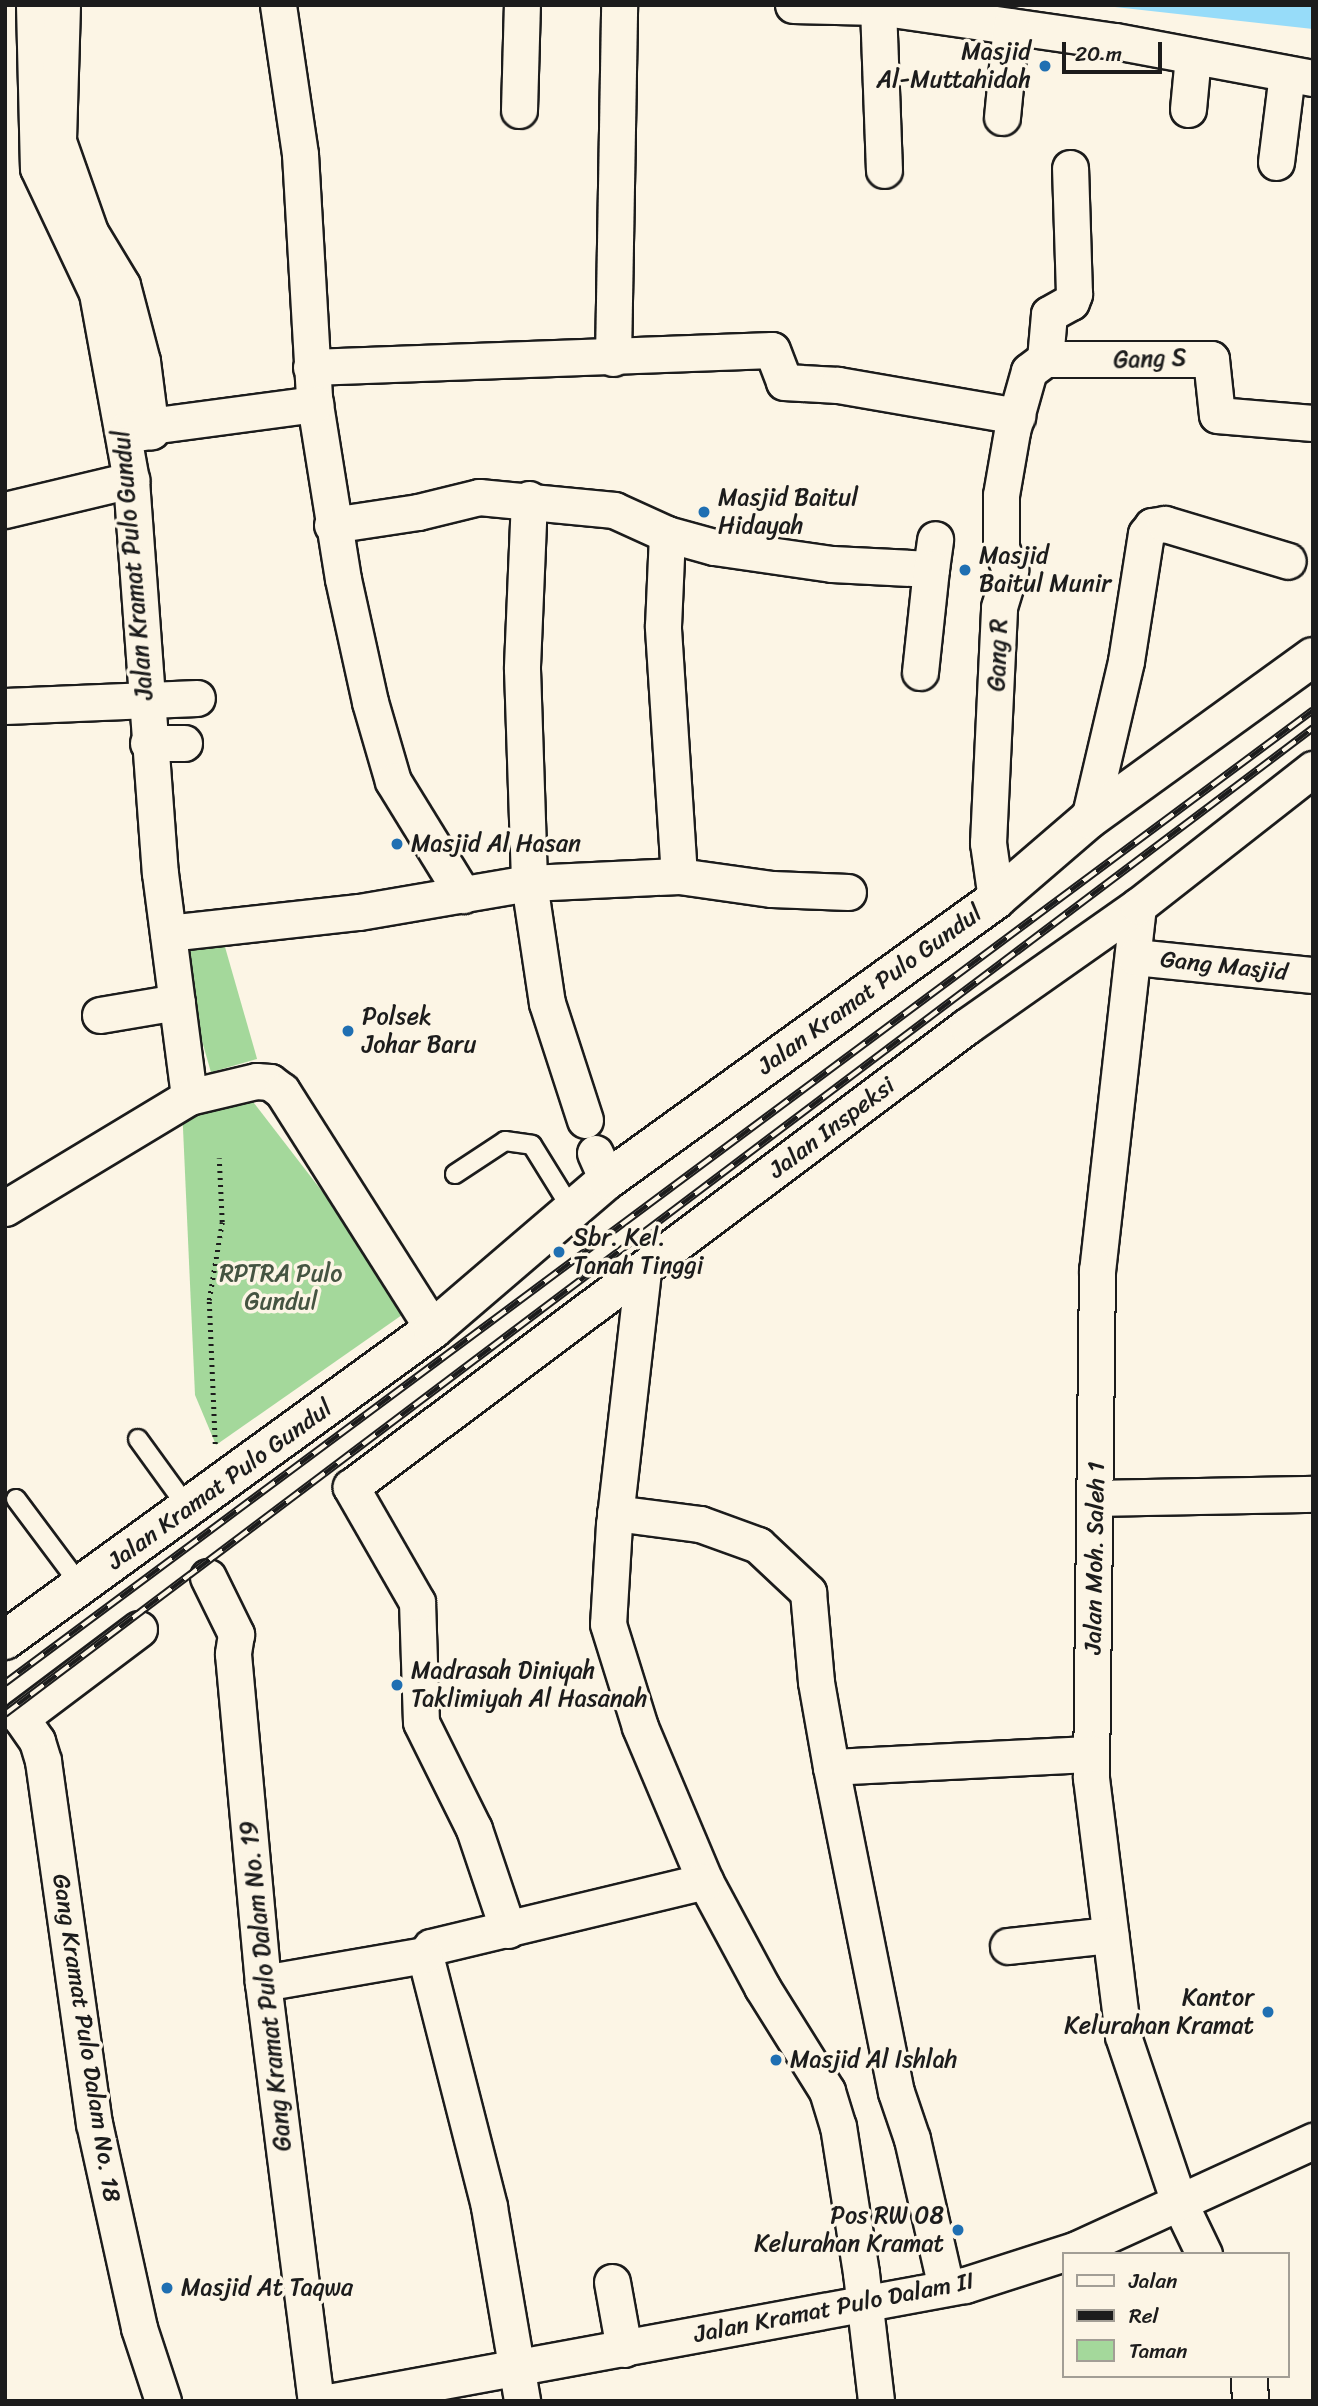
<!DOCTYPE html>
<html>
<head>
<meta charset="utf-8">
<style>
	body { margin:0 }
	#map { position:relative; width:1318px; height:2406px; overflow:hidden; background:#fcf5e5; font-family:Sriracha,sans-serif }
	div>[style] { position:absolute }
	.green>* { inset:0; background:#a4d89b; transform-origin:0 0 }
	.water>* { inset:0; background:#97dcf9 }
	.path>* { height:4.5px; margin-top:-2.25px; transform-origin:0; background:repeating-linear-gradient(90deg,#1c1c1c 0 2px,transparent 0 7px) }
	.roads { filter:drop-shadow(2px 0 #1c1c1c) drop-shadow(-2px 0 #1c1c1c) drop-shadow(0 2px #1c1c1c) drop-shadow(0 -2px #1c1c1c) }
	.lane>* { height:18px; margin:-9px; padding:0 9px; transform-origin:9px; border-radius:9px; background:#fcf5e5 }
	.street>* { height:35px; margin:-17.5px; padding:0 17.5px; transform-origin:17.5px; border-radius:17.5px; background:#fcf5e5 }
	.secondary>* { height:38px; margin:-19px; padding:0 19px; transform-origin:19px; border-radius:19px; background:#fcf5e5 }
	.rail>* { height:8px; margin-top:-4px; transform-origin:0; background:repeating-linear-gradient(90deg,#fcf5e5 0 16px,#1c1c1c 0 32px); box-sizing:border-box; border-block:2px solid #1c1c1c }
	.dots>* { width:19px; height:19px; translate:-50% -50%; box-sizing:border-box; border:4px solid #fcf5e5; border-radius:50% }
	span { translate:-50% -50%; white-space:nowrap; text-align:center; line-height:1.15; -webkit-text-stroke:7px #fcf5e5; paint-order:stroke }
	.poi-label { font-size:24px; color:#1c1c1c }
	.right { translate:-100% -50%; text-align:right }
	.left { translate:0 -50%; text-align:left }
	.street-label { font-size:24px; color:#1c1c1c }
	.park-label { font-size:24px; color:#455442 }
	.frame { position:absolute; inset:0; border:7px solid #1c1c1c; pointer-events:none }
	.legend { position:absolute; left:1062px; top:2252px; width:228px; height:126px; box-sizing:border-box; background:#fcf5e5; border:2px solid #a29e95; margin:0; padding:9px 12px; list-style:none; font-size:21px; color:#1c1c1c }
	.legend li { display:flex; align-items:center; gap:14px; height:35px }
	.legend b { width:35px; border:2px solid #a29e95 }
	.scale { position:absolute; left:1062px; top:42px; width:100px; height:32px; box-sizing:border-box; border:4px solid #1c1c1c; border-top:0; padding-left:9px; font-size:21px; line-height:24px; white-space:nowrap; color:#1c1c1c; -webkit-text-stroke:5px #fcf5e5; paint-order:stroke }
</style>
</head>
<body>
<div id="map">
	<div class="green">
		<i style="left:221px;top:933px;width:131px;height:48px;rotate:74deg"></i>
		<i style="clip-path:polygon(247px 1094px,412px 1308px,216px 1445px,195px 1395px,182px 1106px)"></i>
	</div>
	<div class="water">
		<i style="clip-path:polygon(1097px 5px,1313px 5px,1313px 29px)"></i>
	</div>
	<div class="path">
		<i style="left:215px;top:1444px;width:144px;rotate:-92.4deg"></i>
		<i style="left:209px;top:1300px;width:79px;rotate:-80.5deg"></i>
		<i style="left:222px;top:1222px;width:64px;rotate:-92.7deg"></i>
	</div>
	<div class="roads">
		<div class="lane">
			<i style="left:455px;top:1174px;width:60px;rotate:-33.4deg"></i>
			<i style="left:505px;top:1141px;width:27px;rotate:8deg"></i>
			<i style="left:532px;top:1145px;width:74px;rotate:58.2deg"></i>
			<i style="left:138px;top:1439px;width:85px;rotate:54.1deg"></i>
			<i style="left:16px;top:1499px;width:109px;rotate:53.2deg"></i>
		</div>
		<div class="street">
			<i style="left:34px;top:5px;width:163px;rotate:88.6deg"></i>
			<i style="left:38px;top:168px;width:138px;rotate:64.7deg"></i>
			<i style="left:97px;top:293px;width:190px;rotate:79.7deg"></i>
			<i style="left:131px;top:480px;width:394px;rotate:85.8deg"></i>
			<i style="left:160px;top:873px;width:226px;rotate:82.6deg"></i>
			<i style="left:62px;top:5px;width:136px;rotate:91.7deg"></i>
			<i style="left:58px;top:141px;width:96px;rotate:70.6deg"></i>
			<i style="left:90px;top:232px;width:62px;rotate:58.9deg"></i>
			<i style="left:122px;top:285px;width:79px;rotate:75.3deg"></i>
			<i style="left:142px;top:361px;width:71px;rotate:82.7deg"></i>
			<i style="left:151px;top:431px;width:27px;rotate:172deg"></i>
			<i style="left:278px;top:5px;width:151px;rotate:81.6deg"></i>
			<i style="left:300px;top:154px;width:244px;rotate:86.7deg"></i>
			<i style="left:314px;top:398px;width:183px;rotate:80.9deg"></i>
			<i style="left:343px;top:579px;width:126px;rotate:77.6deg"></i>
			<i style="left:370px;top:702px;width:82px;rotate:73.8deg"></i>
			<i style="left:393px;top:781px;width:134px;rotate:58.4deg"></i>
			<i style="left:793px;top:5px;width:85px;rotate:1.3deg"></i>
			<i style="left:878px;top:7px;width:239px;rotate:8.2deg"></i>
			<i style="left:1115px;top:41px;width:201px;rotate:10.6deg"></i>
			<i style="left:878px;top:7px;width:163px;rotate:87.9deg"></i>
			<i style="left:1188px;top:109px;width:53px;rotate:-84.6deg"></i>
			<i style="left:519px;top:110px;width:105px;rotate:-88.4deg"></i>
			<i style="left:1002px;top:117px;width:91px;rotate:-84.4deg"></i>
			<i style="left:1276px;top:162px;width:89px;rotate:-82.9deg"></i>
			<i style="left:613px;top:358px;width:353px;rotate:-89deg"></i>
			<i style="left:1045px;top:359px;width:45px;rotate:-84.9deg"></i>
			<i style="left:1049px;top:314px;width:25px;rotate:-29deg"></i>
			<i style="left:1071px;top:302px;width:9px;rotate:-69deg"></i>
			<i style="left:1074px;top:294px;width:126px;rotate:-91.8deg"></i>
			<i style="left:311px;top:367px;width:461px;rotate:-2.1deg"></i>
			<i style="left:772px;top:350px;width:34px;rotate:69deg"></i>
			<i style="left:784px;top:382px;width:54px;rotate:3.2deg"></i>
			<i style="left:838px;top:385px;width:182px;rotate:9.8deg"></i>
			<i style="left:127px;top:429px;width:190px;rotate:-7.6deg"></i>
			<i style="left:529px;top:499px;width:170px;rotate:92.4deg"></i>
			<i style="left:522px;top:669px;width:214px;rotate:88.1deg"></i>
			<i style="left:529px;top:883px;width:121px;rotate:81.5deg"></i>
			<i style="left:547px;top:1003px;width:123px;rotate:72deg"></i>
			<i style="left:5px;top:510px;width:130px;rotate:-13.4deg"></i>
			<i style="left:332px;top:525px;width:87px;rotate:-8.6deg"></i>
			<i style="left:418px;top:512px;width:63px;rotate:-13.8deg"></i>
			<i style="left:479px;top:497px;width:136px;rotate:5.5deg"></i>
			<i style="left:614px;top:510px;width:58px;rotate:24.4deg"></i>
			<i style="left:667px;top:534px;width:49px;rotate:15.5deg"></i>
			<i style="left:714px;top:547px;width:119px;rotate:8.2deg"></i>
			<i style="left:832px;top:564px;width:99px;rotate:2.9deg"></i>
			<i style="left:931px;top:569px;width:30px;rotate:-82deg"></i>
			<i style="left:920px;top:672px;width:104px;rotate:-83.9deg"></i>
			<i style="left:5px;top:706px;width:192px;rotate:-2.4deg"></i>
			<i style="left:148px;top:743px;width:36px"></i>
			<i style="left:1089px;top:819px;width:162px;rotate:-76.8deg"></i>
			<i style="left:1126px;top:661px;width:129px;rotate:-81.1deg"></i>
			<i style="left:1146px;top:534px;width:10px;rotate:-53deg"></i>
			<i style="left:1152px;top:526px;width:13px;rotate:-9deg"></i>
			<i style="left:1165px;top:524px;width:128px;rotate:16.7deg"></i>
			<i style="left:679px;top:876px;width:94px;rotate:8deg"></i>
			<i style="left:772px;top:889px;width:76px;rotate:2.3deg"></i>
			<i style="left:996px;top:899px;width:57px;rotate:-98.1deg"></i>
			<i style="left:988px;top:843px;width:236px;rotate:-87.3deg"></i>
			<i style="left:999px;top:607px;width:39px;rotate:-73deg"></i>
			<i style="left:1010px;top:570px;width:24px;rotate:-112deg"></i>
			<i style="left:1001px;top:548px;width:53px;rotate:-90deg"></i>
			<i style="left:1001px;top:495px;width:65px;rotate:-80.2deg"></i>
			<i style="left:1012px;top:431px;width:62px;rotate:-74.2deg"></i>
			<i style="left:1029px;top:371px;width:20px;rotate:-37deg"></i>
			<i style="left:1045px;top:359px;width:166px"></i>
			<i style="left:1211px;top:359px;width:56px;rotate:83.9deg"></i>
			<i style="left:1217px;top:415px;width:96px;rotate:4.8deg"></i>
			<i style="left:1138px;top:906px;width:366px;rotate:96.4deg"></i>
			<i style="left:1097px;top:1270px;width:508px;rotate:90.68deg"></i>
			<i style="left:1091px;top:1778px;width:260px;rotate:82.9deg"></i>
			<i style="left:1123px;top:2036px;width:175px;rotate:71.4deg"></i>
			<i style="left:1179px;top:2202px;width:58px;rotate:64.3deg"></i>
			<i style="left:168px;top:933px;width:192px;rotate:-6.3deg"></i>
			<i style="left:359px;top:912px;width:172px;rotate:-9.7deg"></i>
			<i style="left:529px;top:883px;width:150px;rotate:-2.7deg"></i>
			<i style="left:679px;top:876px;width:251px;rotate:-93.7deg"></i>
			<i style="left:663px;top:626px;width:92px;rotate:-87.5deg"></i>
			<i style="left:1135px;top:957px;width:179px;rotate:5.8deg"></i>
			<i style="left:100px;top:1015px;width:78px;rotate:-9.6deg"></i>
			<i style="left:595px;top:1153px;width:30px;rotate:66deg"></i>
			<i style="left:5px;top:1208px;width:215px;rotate:-31.1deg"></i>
			<i style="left:189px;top:1097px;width:69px;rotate:-13.4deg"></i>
			<i style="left:256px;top:1081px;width:14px;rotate:4deg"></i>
			<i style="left:270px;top:1082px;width:15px;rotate:37deg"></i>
			<i style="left:282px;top:1091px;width:282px;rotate:57.6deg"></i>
			<i style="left:643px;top:1271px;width:255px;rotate:96.5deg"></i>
			<i style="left:614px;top:1524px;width:100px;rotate:93.4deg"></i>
			<i style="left:608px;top:1624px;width:108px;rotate:72.7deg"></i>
			<i style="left:640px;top:1727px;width:167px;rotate:67.1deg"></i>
			<i style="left:705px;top:1881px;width:120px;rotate:61.7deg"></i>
			<i style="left:762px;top:1987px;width:123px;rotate:58deg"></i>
			<i style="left:827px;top:2091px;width:37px;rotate:73deg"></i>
			<i style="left:838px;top:2126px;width:149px;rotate:81.1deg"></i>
			<i style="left:861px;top:2273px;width:129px;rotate:83.3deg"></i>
			<i style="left:1097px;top:1498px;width:216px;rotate:-1.1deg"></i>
			<i style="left:615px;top:1513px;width:86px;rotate:7.4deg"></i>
			<i style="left:700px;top:1524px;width:62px;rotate:19.9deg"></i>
			<i style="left:758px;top:1545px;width:69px;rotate:43.2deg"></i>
			<i style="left:808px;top:1592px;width:90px;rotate:84.9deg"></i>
			<i style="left:816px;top:1682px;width:86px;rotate:80deg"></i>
			<i style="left:831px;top:1767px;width:331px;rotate:78.7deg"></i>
			<i style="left:896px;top:2092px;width:50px;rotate:71.2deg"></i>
			<i style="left:912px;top:2139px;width:152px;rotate:77.1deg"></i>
			<i style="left:208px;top:1577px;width:64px;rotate:63.8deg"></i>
			<i style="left:236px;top:1634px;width:20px;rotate:99deg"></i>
			<i style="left:233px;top:1654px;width:330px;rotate:84.8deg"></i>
			<i style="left:263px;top:1983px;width:421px;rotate:82.8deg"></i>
			<i style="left:139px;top:1629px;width:148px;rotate:143deg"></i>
			<i style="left:21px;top:1718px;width:28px;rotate:55deg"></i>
			<i style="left:37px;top:1741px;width:21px;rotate:73deg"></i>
			<i style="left:43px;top:1761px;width:366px;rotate:82deg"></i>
			<i style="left:94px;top:2123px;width:210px;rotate:77.6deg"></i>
			<i style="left:139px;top:2328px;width:77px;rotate:71.8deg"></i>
			<i style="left:831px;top:1767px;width:260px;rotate:-2.9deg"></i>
			<i style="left:508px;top:1930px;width:107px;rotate:-108.6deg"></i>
			<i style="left:474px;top:1829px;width:119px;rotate:-116.4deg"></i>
			<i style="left:421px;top:1722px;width:120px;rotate:-91.9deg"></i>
			<i style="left:417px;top:1602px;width:133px;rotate:-119.9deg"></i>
			<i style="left:351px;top:1487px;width:769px;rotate:-36.81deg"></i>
			<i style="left:967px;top:1026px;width:209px;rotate:-35.1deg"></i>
			<i style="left:1138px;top:906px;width:222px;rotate:-38.1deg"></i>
			<i style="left:1008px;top:1946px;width:103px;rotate:-6.2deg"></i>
			<i style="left:425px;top:1955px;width:260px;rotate:75.7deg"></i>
			<i style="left:489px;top:2207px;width:197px;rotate:80.3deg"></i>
			<i style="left:425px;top:1955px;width:10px;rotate:-53deg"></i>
			<i style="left:431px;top:1947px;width:282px;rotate:-13.5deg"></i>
			<i style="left:263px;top:1983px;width:164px;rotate:-9.8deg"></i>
			<i style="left:612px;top:2282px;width:68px;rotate:79.8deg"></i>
			<i style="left:1249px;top:2376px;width:25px;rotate:88deg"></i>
			<i style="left:334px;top:2401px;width:642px;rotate:-10.42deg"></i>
			<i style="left:965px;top:2285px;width:118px;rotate:-17.8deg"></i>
			<i style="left:1077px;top:2249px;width:260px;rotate:-24.6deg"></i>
		</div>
		<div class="secondary">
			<i style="left:5px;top:1640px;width:529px;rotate:-36deg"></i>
			<i style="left:433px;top:1329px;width:229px;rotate:-40.6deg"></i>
			<i style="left:607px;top:1180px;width:480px;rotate:-35.8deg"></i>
			<i style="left:996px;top:899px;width:123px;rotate:-40.7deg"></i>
			<i style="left:1089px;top:819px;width:276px;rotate:-35.9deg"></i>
		</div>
	</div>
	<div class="rail">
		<i style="left:5px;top:1683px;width:1630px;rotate:-36.64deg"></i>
		<i style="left:5px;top:1714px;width:1638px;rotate:-37.01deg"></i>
	</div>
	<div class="dots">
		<i style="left:1045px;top:66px;background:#1f6fb2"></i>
		<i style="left:704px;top:512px;background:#1f6fb2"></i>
		<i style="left:965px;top:570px;background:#1f6fb2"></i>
		<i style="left:397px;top:844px;background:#1f6fb2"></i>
		<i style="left:348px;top:1031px;background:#1f6fb2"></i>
		<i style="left:559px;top:1252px;background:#1f6fb2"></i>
		<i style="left:397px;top:1685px;background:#1f6fb2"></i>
		<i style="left:1268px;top:2012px;background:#1f6fb2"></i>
		<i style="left:776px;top:2060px;background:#1f6fb2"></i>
		<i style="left:958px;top:2230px;background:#1f6fb2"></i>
		<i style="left:167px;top:2288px;background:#1f6fb2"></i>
	</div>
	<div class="poi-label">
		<span class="right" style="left:1031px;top:66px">Masjid<br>Al-Muttahidah</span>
		<span class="left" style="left:718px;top:512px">Masjid Baitul<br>Hidayah</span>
		<span class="left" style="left:979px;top:570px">Masjid<br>Baitul Munir</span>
		<span class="left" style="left:411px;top:844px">Masjid Al Hasan</span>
		<span class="left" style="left:362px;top:1031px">Polsek<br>Johar Baru</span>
		<span class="left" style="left:573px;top:1252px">Sbr. Kel.<br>Tanah Tinggi</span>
		<span class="left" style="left:411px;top:1685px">Madrasah Diniyah<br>Taklimiyah Al Hasanah</span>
		<span class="right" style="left:1254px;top:2012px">Kantor<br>Kelurahan Kramat</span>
		<span class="left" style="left:790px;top:2060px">Masjid Al Ishlah</span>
		<span class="right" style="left:944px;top:2230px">Pos RW 08<br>Kelurahan Kramat</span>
		<span class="left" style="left:181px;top:2288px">Masjid At Taqwa</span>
	</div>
	<div class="street-label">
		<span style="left:1150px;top:359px;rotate:-2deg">Gang S</span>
		<span style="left:133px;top:565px;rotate:-95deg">Jalan Kramat Pulo Gundul</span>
		<span style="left:998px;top:655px;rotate:-88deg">Gang R</span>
		<span style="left:1224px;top:966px;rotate:6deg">Gang Masjid</span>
		<span style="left:870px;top:990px;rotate:-36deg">Jalan Kramat Pulo Gundul</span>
		<span style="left:832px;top:1128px;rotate:-37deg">Jalan Inspeksi</span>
		<span style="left:220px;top:1485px;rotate:-36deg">Jalan Kramat Pulo Gundul</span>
		<span style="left:1095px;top:1558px;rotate:-89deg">Jalan Moh. Saleh 1</span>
		<span style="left:266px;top:1986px;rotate:-96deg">Gang Kramat Pulo Dalam No. 19</span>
		<span style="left:86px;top:2038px;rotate:81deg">Gang Kramat Pulo Dalam No. 18</span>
		<span style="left:834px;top:2308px;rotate:-11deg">Jalan Kramat Pulo Dalam II</span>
	</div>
	<div class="park-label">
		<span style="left:281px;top:1288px">RPTRA Pulo<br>Gundul</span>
	</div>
	<div class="frame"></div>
	<ul class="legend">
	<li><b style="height:9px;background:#fcf5e5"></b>Jalan</li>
	<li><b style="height:9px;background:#1c1c1c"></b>Rel</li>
	<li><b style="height:19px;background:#a4d89b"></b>Taman</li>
	</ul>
	<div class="scale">20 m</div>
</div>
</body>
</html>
